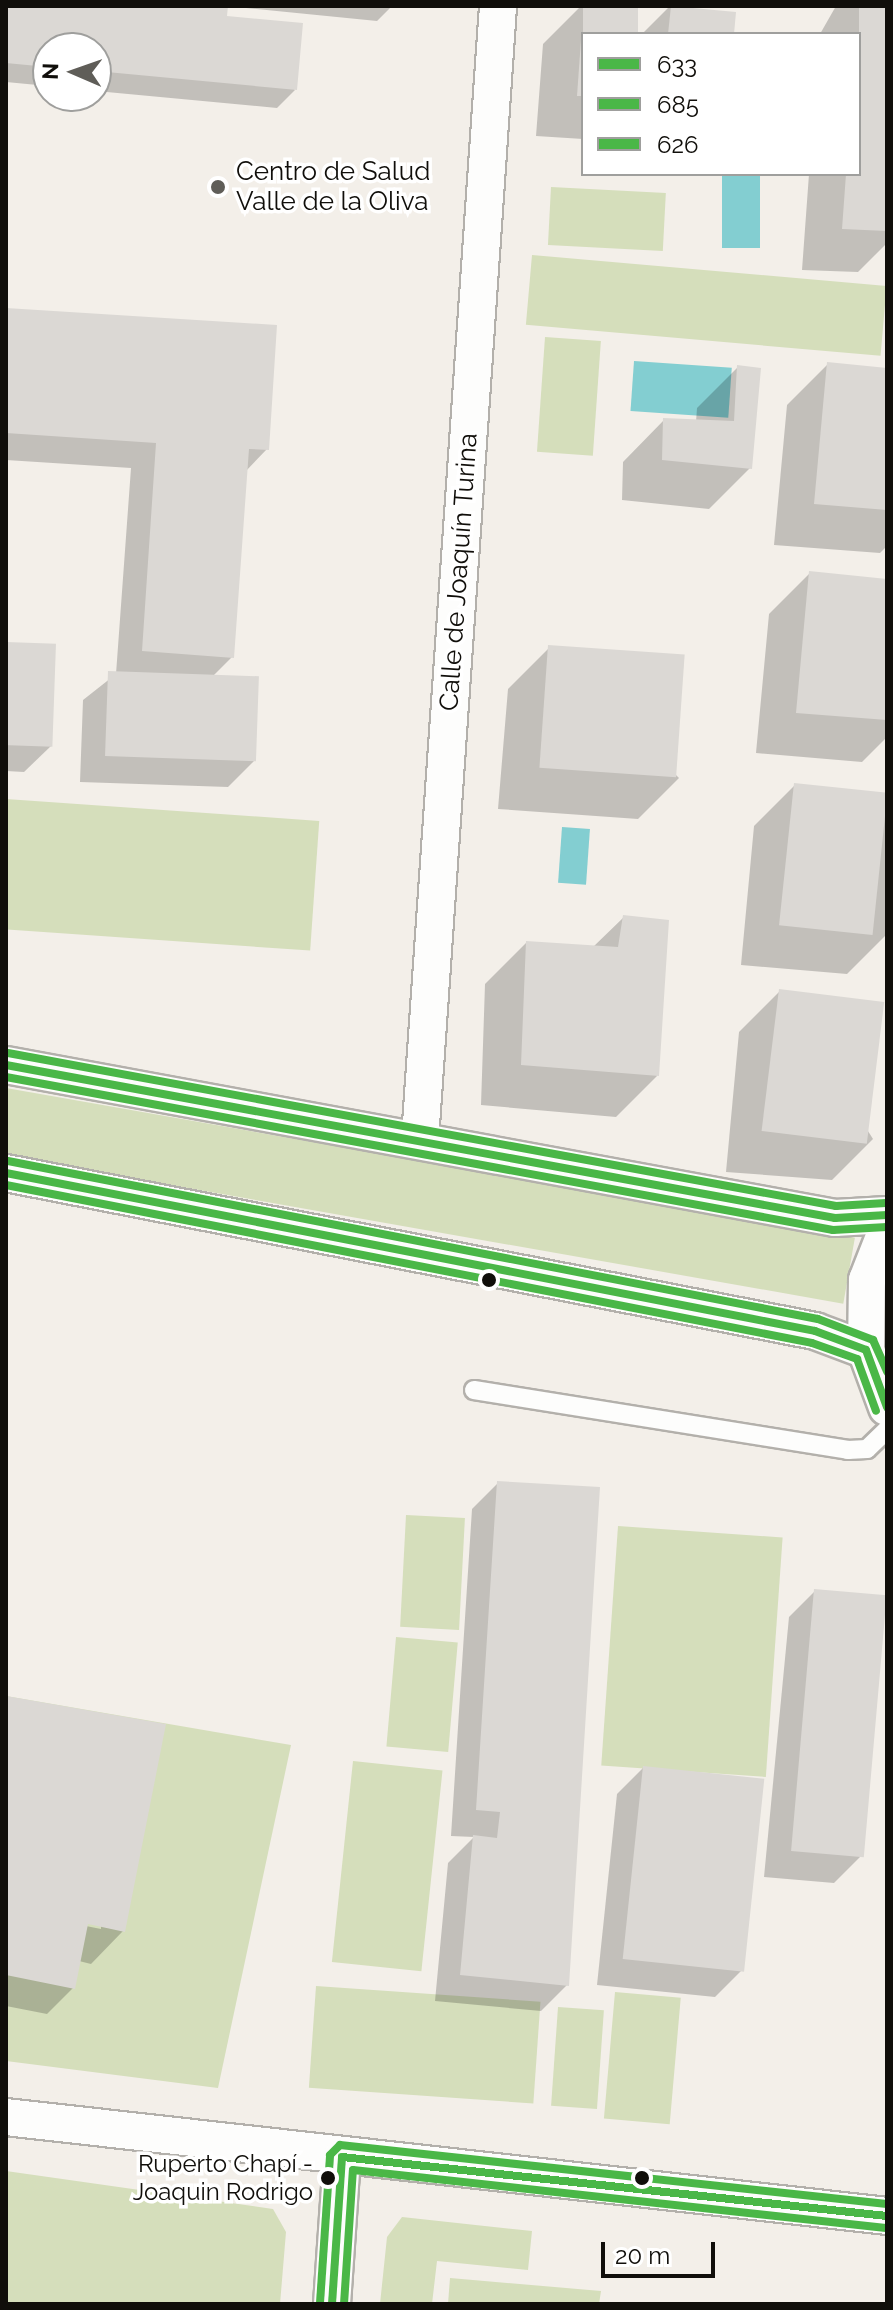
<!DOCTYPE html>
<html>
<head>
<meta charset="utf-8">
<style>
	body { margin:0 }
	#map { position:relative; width:893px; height:2310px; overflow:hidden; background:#f3efe9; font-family:Raleway,sans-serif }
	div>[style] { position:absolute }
	.green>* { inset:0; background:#d5debb; transform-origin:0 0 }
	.water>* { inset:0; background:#83ced1; transform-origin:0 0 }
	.shadow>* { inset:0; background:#0003 }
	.building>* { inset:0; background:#dbd8d4; transform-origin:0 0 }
	.roads { filter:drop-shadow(2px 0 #b3b0ab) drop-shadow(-2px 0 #b3b0ab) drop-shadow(0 2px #b3b0ab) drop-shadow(0 -2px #b3b0ab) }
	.service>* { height:18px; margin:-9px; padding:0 9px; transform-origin:9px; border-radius:9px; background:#fdfdfc }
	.minor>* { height:36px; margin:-18px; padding:0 18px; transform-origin:18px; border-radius:18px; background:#fdfdfc }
	.bus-1>* { height:8px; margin:-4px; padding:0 4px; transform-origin:4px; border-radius:4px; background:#4ab747 }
	.bus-2>* { height:8px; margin:-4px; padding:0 4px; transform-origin:4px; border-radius:4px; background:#4ab747 }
	.bus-3>* { height:8px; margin:-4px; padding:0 4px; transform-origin:4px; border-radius:4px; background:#4ab747 }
	.dots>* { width:22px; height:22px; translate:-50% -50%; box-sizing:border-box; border:4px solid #fff; border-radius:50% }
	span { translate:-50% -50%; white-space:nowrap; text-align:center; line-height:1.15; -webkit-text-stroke:7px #fff; paint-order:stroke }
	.bus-label { font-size:24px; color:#100e0a }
	.right { translate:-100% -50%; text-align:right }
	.poi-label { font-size:26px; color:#100e0a }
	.left { translate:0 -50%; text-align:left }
	.street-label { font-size:26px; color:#100e0a }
	.frame { position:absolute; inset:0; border:8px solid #100e0a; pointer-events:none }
	.legend { position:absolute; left:581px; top:32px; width:280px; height:144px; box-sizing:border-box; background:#fff; border:2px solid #9f9f9d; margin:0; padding:10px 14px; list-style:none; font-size:24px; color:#100e0a }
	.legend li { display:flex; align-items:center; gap:16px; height:40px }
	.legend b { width:40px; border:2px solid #9f9f9d }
	.north { position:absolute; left:32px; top:32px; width:80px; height:80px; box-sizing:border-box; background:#fff; border:2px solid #9f9f9d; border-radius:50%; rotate:272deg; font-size:22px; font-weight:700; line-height:32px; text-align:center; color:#100e0a }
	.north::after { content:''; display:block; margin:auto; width:28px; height:36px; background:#5f5d58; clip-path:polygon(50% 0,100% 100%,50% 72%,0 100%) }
	.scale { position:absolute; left:601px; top:2242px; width:114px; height:36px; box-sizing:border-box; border:4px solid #100e0a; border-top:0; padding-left:10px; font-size:24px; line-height:28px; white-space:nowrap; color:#100e0a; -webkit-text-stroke:6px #fff; paint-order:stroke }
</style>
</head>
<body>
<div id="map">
	<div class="green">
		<i style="left:551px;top:187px;width:115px;height:58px;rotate:3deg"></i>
		<i style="left:532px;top:255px;width:356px;height:70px;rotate:5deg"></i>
		<i style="left:545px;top:337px;width:56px;height:115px;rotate:4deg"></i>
		<i style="left:6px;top:799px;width:314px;height:130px;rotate:4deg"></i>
		<i style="left:6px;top:1088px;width:862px;height:67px;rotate:10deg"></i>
		<i style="left:406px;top:1515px;width:59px;height:112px;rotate:3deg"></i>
		<i style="left:618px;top:1526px;width:165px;height:240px;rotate:4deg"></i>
		<i style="left:396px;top:1637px;width:62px;height:110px;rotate:5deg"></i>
		<i style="clip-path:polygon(6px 1696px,291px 1745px,218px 2088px,6px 2061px)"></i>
		<i style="left:353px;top:1761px;width:90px;height:202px;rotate:6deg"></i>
		<i style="left:316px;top:1986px;width:225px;height:102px;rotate:4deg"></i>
		<i style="left:615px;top:1992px;width:66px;height:127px;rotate:5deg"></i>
		<i style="left:558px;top:2007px;width:46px;height:99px;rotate:4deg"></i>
		<i style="clip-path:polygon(6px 2171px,273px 2209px,286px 2232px,280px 2304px,6px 2304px)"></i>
		<i style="clip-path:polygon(402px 2217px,532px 2231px,528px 2270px,437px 2261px,432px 2304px,380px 2304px,387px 2237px)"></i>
		<i style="clip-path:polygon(450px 2278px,601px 2291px,599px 2304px,448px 2304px)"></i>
	</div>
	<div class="water">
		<i style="left:722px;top:174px;width:38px;height:74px"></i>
		<i style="left:634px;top:361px;width:98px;height:50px;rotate:4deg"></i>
		<i style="left:562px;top:827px;width:28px;height:56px;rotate:4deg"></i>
	</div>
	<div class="shadow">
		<i style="clip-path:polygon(6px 6px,392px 6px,377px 21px,226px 6px,225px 17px,295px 90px,277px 108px,96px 91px,96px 48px,48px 48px,48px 86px,6px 82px)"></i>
		<i style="clip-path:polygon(581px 6px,619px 6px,635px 34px,583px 34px,583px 139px,536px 136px,543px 44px)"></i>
		<i style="clip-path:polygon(670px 6px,734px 14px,732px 34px,642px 34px)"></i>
		<i style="clip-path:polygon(836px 6px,887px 6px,887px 243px,858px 272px,802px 270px,809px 174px,859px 174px,859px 34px,820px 34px)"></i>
		<i style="clip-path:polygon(6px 310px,267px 449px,245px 472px,232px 657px,212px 677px,254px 761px,228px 787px,80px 782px,83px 700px,116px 674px,131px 468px,6px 460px)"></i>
		<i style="clip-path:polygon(828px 364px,887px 370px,887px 546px,880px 553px,774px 545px,787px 405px)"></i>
		<i style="clip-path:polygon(738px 367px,750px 468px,709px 509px,622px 500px,623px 462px,664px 420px,696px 422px,697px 408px)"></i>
		<i style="clip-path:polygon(810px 573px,887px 581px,887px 737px,862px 762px,756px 753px,769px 614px)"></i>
		<i style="clip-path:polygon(6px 644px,51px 746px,24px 772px,6px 771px)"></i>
		<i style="clip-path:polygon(549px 648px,679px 778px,638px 819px,498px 809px,508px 689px)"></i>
		<i style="clip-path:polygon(795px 785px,887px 795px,887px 934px,847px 974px,741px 965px,754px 826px)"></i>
		<i style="clip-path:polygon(624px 917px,657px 1076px,616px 1117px,481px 1105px,485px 984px,526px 943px,593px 947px)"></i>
		<i style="clip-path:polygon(780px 991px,873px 1139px,832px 1180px,726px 1172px,739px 1032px)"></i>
		<i style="clip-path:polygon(498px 1483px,567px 1985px,541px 2011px,435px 2001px,448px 1863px,474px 1837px,451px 1836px,472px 1509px)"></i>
		<i style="clip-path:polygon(815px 1591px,860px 1857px,834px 1883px,764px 1877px,789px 1617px)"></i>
		<i style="clip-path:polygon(evenodd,6px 1698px,123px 1931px,91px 1964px,79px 1961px,73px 1988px,47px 2014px,6px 2006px,6px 1698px,86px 1922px,101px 1925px,101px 1929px,86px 1926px,86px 1922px)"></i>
		<i style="clip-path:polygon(643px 1768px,741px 1971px,715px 1997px,597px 1985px,617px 1794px)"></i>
	</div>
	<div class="building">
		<i style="clip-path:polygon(6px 6px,228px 6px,227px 16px,303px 23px,297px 90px,96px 71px,96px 48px,48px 48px,48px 67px,6px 63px)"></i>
		<i style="left:583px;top:6px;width:55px;height:28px"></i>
		<i style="clip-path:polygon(671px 6px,736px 12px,734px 34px,668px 34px)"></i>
		<i style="clip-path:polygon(859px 6px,887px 6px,887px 231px,842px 229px,846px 174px,859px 174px)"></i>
		<i style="clip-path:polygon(581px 40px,583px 40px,583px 96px,577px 96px)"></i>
		<i style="clip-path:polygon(6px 308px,277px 325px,269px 450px,249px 449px,234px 658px,142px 651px,156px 443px,6px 433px)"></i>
		<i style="clip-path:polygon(827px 362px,887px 368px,887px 510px,814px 504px)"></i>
		<i style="clip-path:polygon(737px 365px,761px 368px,752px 469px,662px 460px,663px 418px,734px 421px)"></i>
		<i style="clip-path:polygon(809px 571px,887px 579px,887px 720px,796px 713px)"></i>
		<i style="left:6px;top:642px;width:50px;height:103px;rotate:2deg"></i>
		<i style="left:548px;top:645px;width:137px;height:123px;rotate:4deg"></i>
		<i style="left:108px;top:671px;width:151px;height:85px;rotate:2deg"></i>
		<i style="left:794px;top:783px;width:94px;height:143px;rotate:6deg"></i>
		<i style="clip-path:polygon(623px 915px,669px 920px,659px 1076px,521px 1065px,526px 941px,618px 947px)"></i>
		<i style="left:779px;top:989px;width:106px;height:143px;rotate:7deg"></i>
		<i style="clip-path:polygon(497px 1481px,600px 1487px,569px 1986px,460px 1975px,473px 1835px,497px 1838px,500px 1812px,476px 1810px)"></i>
		<i style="left:814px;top:1589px;width:73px;height:263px;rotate:5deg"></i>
		<i style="clip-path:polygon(6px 1696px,166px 1724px,125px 1932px,88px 1924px,75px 1989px,6px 1975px)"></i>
		<i style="left:643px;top:1766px;width:122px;height:194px;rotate:6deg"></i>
	</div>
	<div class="roads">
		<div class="service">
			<i style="left:474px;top:1390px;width:379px;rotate:9.1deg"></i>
			<i style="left:848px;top:1450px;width:19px;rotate:-3deg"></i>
			<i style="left:867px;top:1449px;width:28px;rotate:-44deg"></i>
		</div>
		<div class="minor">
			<i style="left:6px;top:1065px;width:843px;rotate:10.46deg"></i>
			<i style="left:835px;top:1218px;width:52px;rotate:-3.3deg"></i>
			<i style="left:420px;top:1139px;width:1136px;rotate:-86.06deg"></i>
			<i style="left:6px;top:1173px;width:824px;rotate:11.05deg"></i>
			<i style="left:815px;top:1331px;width:54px;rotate:20.4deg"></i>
			<i style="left:887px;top:1229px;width:55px;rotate:111.4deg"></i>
			<i style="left:867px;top:1280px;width:70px;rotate:90.8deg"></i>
			<i style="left:866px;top:1350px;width:61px;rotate:69.8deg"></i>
			<i style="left:6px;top:2117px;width:887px;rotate:6.41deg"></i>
			<i style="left:332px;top:2304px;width:147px;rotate:-86.1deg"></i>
		</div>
	</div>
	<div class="bus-1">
		<i style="left:6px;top:1065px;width:843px;rotate:10.46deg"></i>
		<i style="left:835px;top:1218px;width:52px;rotate:-3.3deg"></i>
		<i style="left:6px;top:1173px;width:824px;rotate:11.05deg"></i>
		<i style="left:815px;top:1331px;width:54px;rotate:20.4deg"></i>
		<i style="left:866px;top:1350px;width:61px;rotate:69.8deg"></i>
		<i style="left:332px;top:2304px;width:147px;rotate:-86.1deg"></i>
		<i style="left:342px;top:2157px;width:548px;rotate:6.18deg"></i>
	</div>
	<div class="bus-2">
		<i style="left:6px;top:1077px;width:841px;rotate:10.48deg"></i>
		<i style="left:833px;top:1230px;width:54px;rotate:-3.2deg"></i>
		<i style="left:6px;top:1185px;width:821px;rotate:11.09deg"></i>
		<i style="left:812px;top:1343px;width:48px;rotate:19.6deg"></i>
		<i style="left:857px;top:1359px;width:55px;rotate:69.9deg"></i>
		<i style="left:344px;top:2304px;width:134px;rotate:-86.2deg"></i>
		<i style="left:353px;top:2170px;width:536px;rotate:6.21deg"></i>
	</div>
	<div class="bus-3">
		<i style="left:8px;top:1053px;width:842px;rotate:10.47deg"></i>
		<i style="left:836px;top:1206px;width:50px;rotate:-3.4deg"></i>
		<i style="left:8px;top:1161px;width:825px;rotate:11.04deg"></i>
		<i style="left:818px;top:1319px;width:59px;rotate:20.9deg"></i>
		<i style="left:873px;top:1340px;width:35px;rotate:66deg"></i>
		<i style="left:320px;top:2303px;width:148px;rotate:-86.1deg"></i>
		<i style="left:330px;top:2155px;width:14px;rotate:-45deg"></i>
		<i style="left:340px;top:2145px;width:550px;rotate:6.16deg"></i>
	</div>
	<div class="dots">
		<i style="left:218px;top:187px;background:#5f5d58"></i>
		<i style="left:489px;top:1280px;background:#100e0a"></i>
		<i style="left:328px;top:2178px;background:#100e0a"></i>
		<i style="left:642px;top:2178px;background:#100e0a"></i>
	</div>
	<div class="bus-label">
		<span class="right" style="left:313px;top:2178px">Ruperto Chapí -<br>Joaquin Rodrigo</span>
	</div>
	<div class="poi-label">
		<span class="left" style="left:236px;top:187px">Centro de Salud<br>Valle de la Oliva</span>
	</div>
	<div class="street-label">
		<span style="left:459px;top:572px;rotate:-86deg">Calle de Joaquín Turina</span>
	</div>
	<div class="frame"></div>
	<ul class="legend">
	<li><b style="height:10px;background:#4ab747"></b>633</li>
	<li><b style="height:10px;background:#4ab747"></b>685</li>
	<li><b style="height:10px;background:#4ab747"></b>626</li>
	</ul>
	<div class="north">N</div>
	<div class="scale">20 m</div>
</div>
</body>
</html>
